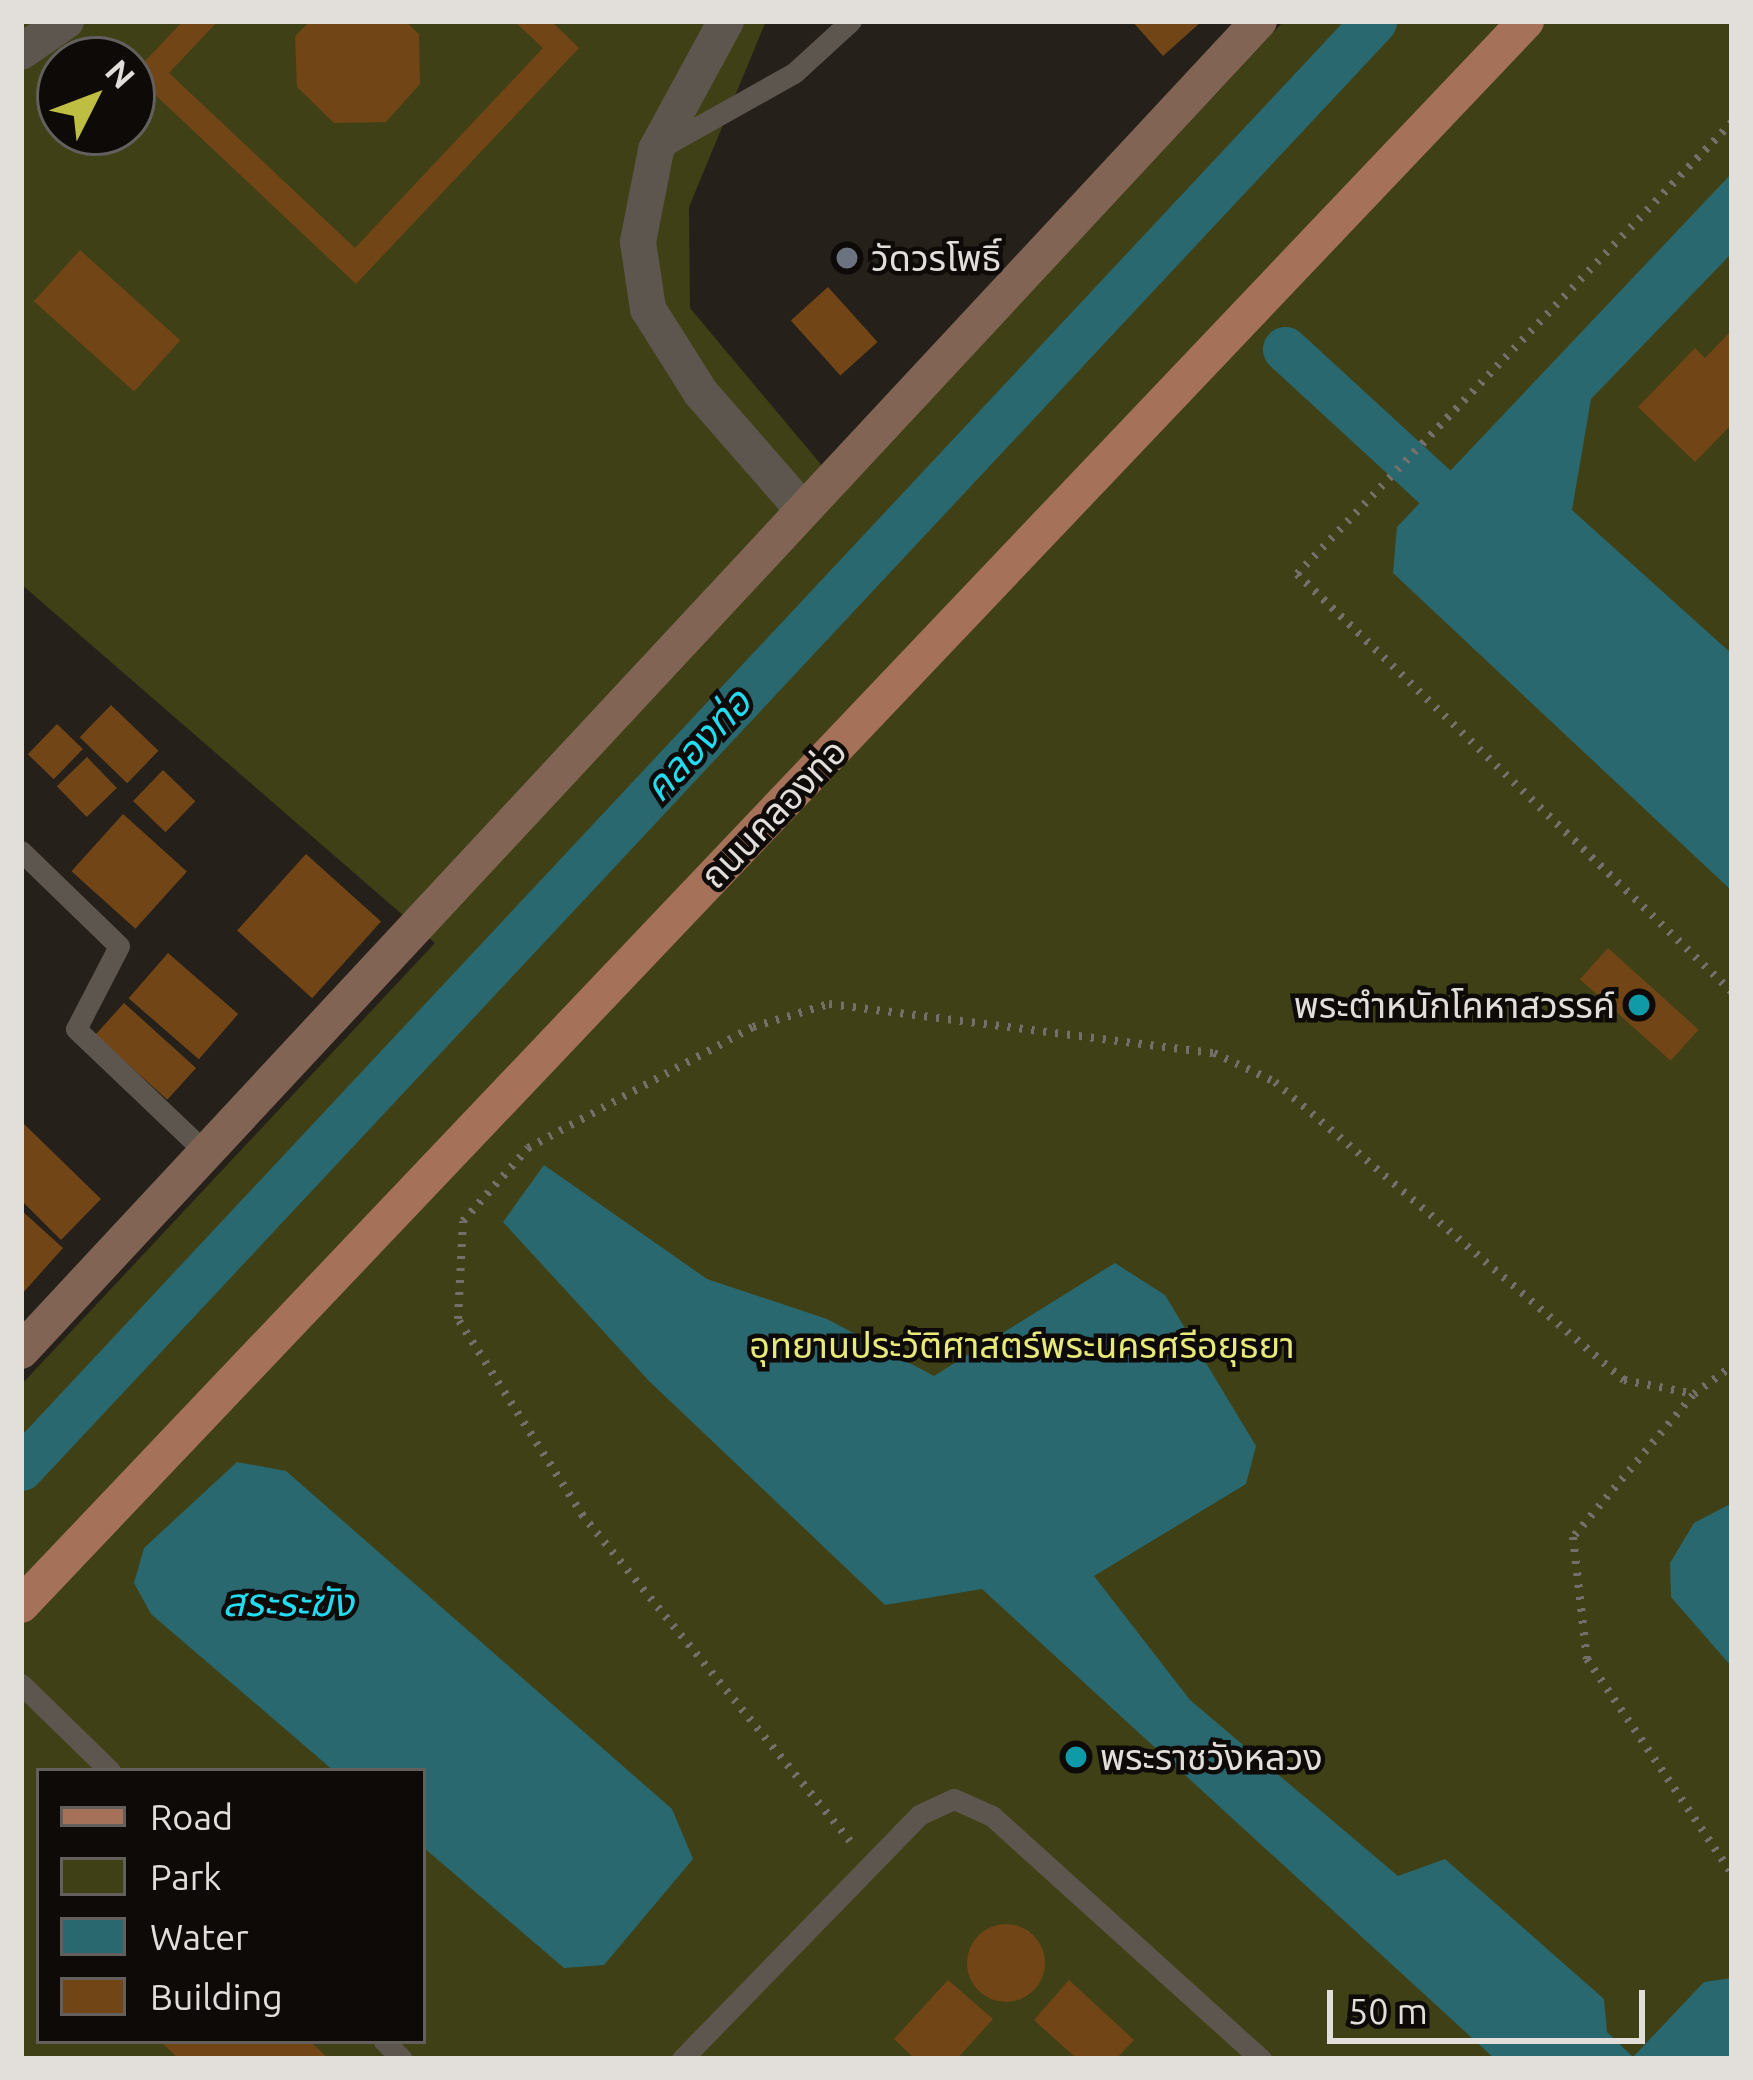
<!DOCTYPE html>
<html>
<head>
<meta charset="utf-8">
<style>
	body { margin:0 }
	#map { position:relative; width:1753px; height:2080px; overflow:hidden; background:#26201a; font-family:Ubuntu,"Noto Sans Thai",sans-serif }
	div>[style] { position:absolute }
	.green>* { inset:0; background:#3f4015 }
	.water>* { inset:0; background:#2a6870 }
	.canal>* { height:45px; margin:-22.5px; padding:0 22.5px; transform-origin:22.5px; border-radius:22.5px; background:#2a6870 }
	.building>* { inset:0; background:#714516; transform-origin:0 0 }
	.round { border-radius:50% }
	.path>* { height:8px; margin-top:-4px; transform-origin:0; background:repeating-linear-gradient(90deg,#746f6a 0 3px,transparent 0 12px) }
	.lane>* { height:21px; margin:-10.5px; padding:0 10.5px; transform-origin:10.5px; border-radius:10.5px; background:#5d564f }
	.street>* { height:36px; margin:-18px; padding:0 18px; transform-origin:18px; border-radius:18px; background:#5d564f }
	.secondary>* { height:36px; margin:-18px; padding:0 18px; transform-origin:18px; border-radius:18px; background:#816454 }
	.primary>* { height:36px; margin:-18px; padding:0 18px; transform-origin:18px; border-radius:18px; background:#a67159 }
	.dots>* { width:33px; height:33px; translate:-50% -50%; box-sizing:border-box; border:6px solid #0d0a08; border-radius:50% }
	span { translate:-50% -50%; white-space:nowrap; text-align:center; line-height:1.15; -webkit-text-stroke:9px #0d0a08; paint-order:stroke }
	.poi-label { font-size:36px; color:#e2deda }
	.left { translate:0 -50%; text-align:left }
	.right { translate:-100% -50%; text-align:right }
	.street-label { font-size:36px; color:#e2deda }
	.park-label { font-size:36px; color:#e7ea79 }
	.water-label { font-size:39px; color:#22dcf2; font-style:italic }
	.frame { position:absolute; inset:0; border:24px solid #e2deda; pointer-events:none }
	.legend { position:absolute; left:36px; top:1768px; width:390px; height:276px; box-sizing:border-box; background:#0d0a08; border:3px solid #625f5c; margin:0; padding:15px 21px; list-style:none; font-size:36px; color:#e2deda }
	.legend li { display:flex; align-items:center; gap:24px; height:60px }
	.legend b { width:60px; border:3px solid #625f5c }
	.north { position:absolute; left:36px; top:36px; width:120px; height:120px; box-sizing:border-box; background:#0d0a08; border:3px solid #625f5c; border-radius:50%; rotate:48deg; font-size:33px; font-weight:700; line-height:48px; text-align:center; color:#e2deda }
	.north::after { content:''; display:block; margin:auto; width:42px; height:54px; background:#bebf42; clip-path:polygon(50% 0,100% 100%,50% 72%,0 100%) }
	.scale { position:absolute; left:1327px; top:1990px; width:318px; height:54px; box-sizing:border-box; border:6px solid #e2deda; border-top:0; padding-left:15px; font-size:36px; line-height:42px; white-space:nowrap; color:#e2deda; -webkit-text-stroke:9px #0d0a08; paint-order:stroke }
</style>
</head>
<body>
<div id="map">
	<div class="green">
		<i style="clip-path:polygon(evenodd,21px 21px,766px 21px,689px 207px,690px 308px,844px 492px,1284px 21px,1732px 21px,1732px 2059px,21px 2059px,21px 1385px,435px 943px,21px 584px,21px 21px,60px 60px,132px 60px,132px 132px,60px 132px,60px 60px,21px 21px,39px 1771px,423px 1771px,423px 2041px,39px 2041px,39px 1771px)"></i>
	</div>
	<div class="water">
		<i style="clip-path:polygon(1732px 173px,1732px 253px,1591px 399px,1572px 510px,1732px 654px,1732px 891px,1393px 573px,1397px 527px)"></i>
		<i style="clip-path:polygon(544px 1165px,707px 1279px,827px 1319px,934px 1376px,1115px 1263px,1165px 1295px,1256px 1446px,1246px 1484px,1094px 1576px,1190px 1700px,1398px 1876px,1445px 1859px,1604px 1999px,1607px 2032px,1633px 2057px,1704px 1982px,1732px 1978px,1732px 2059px,1495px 2059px,982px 1589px,885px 1605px,649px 1381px,503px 1222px)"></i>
		<i style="clip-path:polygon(237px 1462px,286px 1471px,672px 1809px,693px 1859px,604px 1965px,564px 1968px,423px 1847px,423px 1771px,334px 1771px,151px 1614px,134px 1583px,144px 1548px)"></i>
		<i style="clip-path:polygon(1732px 1503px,1732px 1667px,1671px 1597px,1670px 1563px,1694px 1523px)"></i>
	</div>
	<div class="canal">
		<i style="left:1285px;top:349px;width:254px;rotate:42.6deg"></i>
		<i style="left:21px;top:1468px;width:1981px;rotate:-46.92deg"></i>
	</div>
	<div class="building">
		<i style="clip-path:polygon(183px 21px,218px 21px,169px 73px,355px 248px,543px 48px,514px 21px,551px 21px,579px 48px,356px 284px,133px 74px)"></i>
		<i style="clip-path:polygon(310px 21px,405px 21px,419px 34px,420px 84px,386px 122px,334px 123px,297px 87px,295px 36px)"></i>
		<i style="clip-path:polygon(1132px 21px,1202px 21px,1163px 56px)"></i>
		<i style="left:80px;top:250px;width:135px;height:69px;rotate:42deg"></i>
		<i style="left:828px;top:287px;width:74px;height:50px;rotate:48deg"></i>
		<i style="clip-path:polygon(1732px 330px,1732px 424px,1695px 462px,1638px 407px,1695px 348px,1705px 358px)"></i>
		<i style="left:111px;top:705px;width:66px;height:45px;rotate:44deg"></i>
		<i style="left:57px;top:724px;width:36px;height:42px;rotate:44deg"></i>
		<i style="left:87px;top:757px;width:43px;height:42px;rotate:46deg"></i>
		<i style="left:163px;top:770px;width:45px;height:43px;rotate:44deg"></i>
		<i style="left:123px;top:814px;width:86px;height:77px;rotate:42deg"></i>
		<i style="left:306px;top:854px;width:101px;height:103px;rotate:42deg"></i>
		<i style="left:1608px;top:948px;width:122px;height:42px;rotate:42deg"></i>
		<i style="left:168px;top:953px;width:93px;height:60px;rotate:41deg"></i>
		<i style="left:124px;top:1003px;width:97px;height:43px;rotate:42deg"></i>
		<i style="clip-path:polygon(21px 1121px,101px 1199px,61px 1240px,21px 1200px)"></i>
		<i style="clip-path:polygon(21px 1210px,63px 1248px,21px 1295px)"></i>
		<i class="round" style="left:967px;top:1924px;width:78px;height:78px"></i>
		<i style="clip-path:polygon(948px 1980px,993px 2019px,957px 2059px,915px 2059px,894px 2039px)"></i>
		<i style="clip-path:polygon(1069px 1980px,1134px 2040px,1116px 2059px,1077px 2059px,1034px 2020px)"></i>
		<i style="clip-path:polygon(160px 2041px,310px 2041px,329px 2059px,179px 2059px)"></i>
	</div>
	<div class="path">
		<i style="left:1732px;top:122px;width:627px;rotate:133.9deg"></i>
		<i style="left:1297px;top:574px;width:603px;rotate:43.86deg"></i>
		<i style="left:1693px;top:1395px;width:186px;rotate:130.2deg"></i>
		<i style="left:1573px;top:1537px;width:123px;rotate:83.5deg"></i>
		<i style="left:1587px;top:1659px;width:259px;rotate:56deg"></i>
		<i style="left:850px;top:1841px;width:421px;rotate:-129.4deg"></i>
		<i style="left:583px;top:1516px;width:233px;rotate:-122.4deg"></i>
		<i style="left:458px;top:1319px;width:98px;rotate:-87.1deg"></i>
		<i style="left:463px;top:1221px;width:98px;rotate:-48.3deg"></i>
		<i style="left:528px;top:1148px;width:255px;rotate:-28.3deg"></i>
		<i style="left:753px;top:1027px;width:79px;rotate:-16.8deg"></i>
		<i style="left:829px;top:1004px;width:388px;rotate:7.3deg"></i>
		<i style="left:1214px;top:1053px;width:68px;rotate:25.4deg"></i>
		<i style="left:1275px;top:1082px;width:459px;rotate:40.5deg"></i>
		<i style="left:1624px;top:1380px;width:71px;rotate:11.3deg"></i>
		<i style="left:1694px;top:1394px;width:47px;rotate:-36.4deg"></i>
	</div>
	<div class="lane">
		<i style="left:662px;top:147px;width:151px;rotate:-29.3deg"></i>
		<i style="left:794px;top:73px;width:77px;rotate:-42.4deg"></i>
		<i style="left:21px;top:851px;width:136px;rotate:44.1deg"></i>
		<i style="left:119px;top:946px;width:93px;rotate:117.4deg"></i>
		<i style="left:76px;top:1029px;width:180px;rotate:43.6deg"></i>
		<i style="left:21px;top:1684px;width:124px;rotate:44.3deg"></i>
		<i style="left:384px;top:2041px;width:25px;rotate:45deg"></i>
		<i style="left:682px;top:2059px;width:340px;rotate:-45.8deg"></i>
		<i style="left:919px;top:1815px;width:38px;rotate:-25deg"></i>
		<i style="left:954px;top:1799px;width:42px;rotate:24.1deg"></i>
		<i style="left:992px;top:1816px;width:363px;rotate:42.1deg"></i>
	</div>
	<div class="street">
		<i style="left:726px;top:21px;width:147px;rotate:118.5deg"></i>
		<i style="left:656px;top:150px;width:94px;rotate:101.1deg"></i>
		<i style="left:638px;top:242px;width:68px;rotate:81.5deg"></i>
		<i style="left:648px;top:309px;width:99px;rotate:57.8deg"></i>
		<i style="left:701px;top:393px;width:155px;rotate:48.9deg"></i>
		<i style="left:21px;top:52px;width:55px;rotate:-34.6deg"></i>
	</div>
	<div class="secondary">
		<i style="left:21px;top:1351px;width:1817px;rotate:-47.05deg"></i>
	</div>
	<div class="primary">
		<i style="left:21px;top:1605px;width:2185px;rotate:-46.46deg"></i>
	</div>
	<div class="dots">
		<i style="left:847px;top:258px;background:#6b7280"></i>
		<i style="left:1639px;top:1005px;background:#0f9aa8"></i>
		<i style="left:1076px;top:1757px;background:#0f9aa8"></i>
	</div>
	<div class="poi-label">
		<span class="left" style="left:871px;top:258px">วัดวรโพธิ์</span>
		<span class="right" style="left:1615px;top:1005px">พระตำหนักโคหาสวรรค์</span>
		<span class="left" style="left:1100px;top:1757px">พระราชวังหลวง</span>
	</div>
	<div class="street-label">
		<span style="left:773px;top:813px;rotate:-46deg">ถนนคลองท่อ</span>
	</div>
	<div class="park-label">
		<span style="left:1022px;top:1345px">อุทยานประวัติศาสตร์พระนครศรีอยุธยา</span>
	</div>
	<div class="water-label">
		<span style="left:697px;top:745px;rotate:-47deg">คลองท่อ</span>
		<span style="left:288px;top:1602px">สระระฆัง</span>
	</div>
	<div class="frame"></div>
	<ul class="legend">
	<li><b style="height:15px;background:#a67159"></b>Road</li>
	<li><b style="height:33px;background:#3f4015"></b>Park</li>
	<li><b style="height:33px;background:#2a6870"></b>Water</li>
	<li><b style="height:33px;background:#714516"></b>Building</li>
	</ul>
	<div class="north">N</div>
	<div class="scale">50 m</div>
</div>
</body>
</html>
